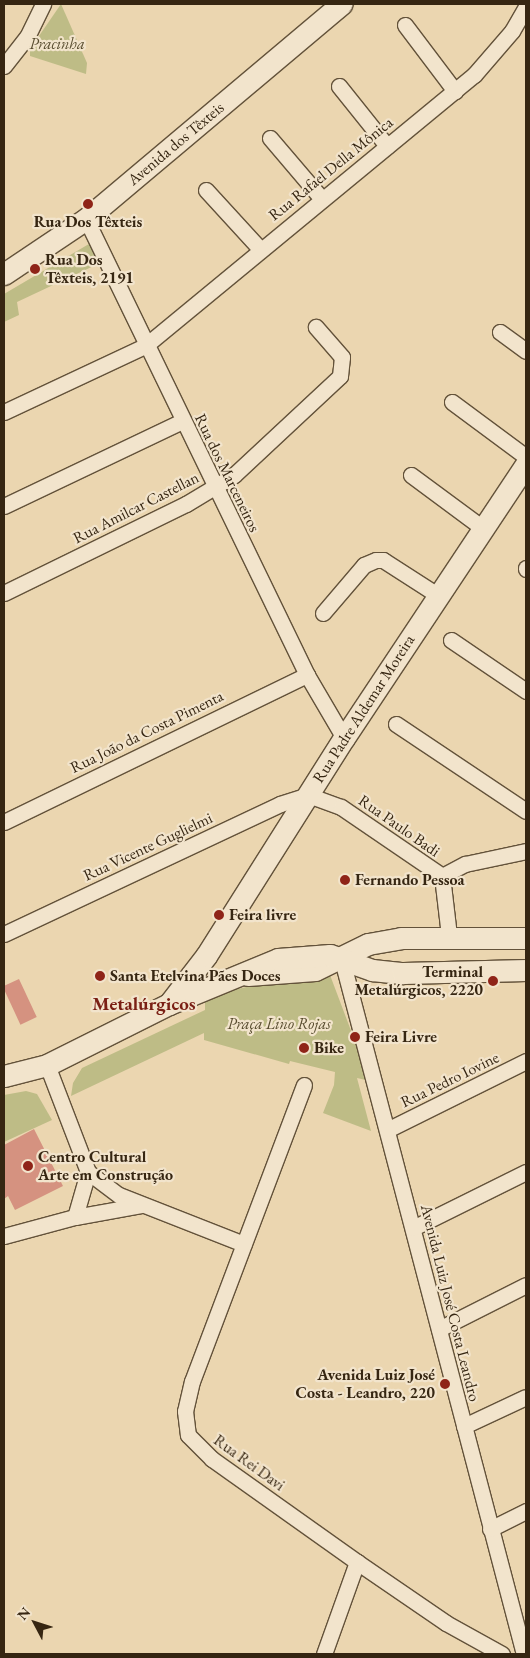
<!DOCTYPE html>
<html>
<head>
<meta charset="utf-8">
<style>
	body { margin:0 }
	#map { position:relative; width:530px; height:1658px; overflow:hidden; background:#ebd6b0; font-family:"EB Garamond",serif }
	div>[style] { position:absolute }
	.green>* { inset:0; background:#bebc86 }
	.building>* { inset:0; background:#d59280; transform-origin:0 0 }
	.roads { filter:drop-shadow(1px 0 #63523a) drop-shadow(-1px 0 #63523a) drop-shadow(0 1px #63523a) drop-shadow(0 -1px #63523a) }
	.street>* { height:15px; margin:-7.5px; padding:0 7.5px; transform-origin:7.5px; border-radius:7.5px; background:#f2e4cc }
	.secondary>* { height:21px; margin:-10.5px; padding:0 10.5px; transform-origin:10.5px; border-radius:10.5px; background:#f2e4cc }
	.dots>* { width:14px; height:14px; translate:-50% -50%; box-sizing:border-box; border:2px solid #f2e4cc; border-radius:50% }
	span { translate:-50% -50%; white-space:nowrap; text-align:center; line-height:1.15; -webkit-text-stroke:4.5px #f2e4cc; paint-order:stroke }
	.park-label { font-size:16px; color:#584c2f; font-style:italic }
	.street-label { font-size:16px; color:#362612 }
	.poi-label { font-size:16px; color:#362612; font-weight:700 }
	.left { translate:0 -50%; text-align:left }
	.right { translate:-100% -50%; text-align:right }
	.quarter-label { font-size:19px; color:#7a1f14; font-weight:700 }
	.frame { position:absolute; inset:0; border:5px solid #362612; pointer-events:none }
	.north { position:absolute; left:10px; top:1598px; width:50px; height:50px; -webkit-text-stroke:4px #f2e4cc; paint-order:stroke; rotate:310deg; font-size:14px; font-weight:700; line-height:20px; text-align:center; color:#362612 }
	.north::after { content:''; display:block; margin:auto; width:18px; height:22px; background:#362612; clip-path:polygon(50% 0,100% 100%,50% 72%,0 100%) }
</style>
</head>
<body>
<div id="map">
	<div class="green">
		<i style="clip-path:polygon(61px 4px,87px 63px,86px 74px,30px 56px,30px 49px)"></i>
		<i style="clip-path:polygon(94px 241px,100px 263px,17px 302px,19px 315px,4px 322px,4px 294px)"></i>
		<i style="clip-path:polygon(330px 975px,370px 1081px,357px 1078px,371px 1131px,323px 1113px,334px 1085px,335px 1072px,290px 1061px,289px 1064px,204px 1040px,204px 1033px,71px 1096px,73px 1083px,82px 1068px,205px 1010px,205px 996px,294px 977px)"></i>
		<i style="clip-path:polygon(26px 1091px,37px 1094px,52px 1120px,4px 1142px,4px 1095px)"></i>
	</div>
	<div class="building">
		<i style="left:19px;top:979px;width:42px;height:18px;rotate:65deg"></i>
		<i style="clip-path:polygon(34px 1129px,63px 1186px,15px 1210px,8px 1196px,4px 1199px,4px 1145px)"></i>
	</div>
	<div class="roads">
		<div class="street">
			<i style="left:405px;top:25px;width:83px;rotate:52.9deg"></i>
			<i style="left:4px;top:66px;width:37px;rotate:-52deg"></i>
			<i style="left:27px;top:37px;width:37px;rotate:-64deg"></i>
			<i style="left:339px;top:86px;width:77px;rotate:51.3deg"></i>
			<i style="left:270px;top:138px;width:80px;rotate:49.6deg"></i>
			<i style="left:206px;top:190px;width:81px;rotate:47.5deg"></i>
			<i style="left:86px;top:219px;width:507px;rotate:64.14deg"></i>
			<i style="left:307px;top:675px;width:73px;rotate:59.6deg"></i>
			<i style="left:500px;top:332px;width:32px;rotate:36deg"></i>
			<i style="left:452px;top:402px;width:92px;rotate:36.6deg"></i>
			<i style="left:4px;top:412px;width:156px;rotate:-25.1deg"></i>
			<i style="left:145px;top:346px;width:426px;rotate:-39.5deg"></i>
			<i style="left:474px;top:75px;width:58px;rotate:-49.2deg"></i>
			<i style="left:512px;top:31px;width:28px;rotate:-60deg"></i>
			<i style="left:411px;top:475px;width:91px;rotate:36.5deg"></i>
			<i style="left:4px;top:506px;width:197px;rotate:-25.5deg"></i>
			<i style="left:526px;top:568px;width:1px;rotate:90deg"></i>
			<i style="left:4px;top:593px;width:203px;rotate:-26.1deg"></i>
			<i style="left:186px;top:504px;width:56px;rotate:-31.1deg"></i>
			<i style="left:234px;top:475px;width:145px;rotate:-43deg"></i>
			<i style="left:340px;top:376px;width:19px;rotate:-84deg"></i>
			<i style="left:342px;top:357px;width:40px;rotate:-131deg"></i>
			<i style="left:323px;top:613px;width:63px;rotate:-49.5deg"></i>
			<i style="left:364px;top:565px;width:13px;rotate:-23deg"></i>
			<i style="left:376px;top:560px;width:7px"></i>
			<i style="left:383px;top:560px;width:67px;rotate:32.7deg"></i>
			<i style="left:451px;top:640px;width:91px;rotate:34.2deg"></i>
			<i style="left:396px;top:724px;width:156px;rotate:33.8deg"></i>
			<i style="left:4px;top:822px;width:337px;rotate:-25.9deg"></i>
			<i style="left:442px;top:876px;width:26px;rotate:-28deg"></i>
			<i style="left:465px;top:864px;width:62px;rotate:-12deg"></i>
			<i style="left:442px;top:876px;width:60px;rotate:83.3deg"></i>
			<i style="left:4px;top:934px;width:305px;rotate:-25.2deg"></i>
			<i style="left:280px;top:804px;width:29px;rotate:-18deg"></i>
			<i style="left:308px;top:795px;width:35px;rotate:20deg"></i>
			<i style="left:341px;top:807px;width:122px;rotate:34.3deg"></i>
			<i style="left:342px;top:960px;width:717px;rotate:75.31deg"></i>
			<i style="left:47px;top:1065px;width:115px;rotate:69deg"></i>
			<i style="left:88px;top:1172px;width:39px;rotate:37deg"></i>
			<i style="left:119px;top:1195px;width:134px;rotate:21.4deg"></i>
			<i style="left:304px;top:1085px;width:316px;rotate:110.7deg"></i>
			<i style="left:192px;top:1381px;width:31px;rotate:103deg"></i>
			<i style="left:185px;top:1411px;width:24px;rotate:83deg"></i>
			<i style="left:188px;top:1435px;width:34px;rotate:45deg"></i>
			<i style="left:212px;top:1459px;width:178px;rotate:35.4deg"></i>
			<i style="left:357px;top:1562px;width:108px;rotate:34.4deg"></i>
			<i style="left:446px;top:1623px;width:64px;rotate:29deg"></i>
			<i style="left:389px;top:1129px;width:153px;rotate:-26.4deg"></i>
			<i style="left:75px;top:1217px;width:67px;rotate:-10.3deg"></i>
			<i style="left:413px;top:1228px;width:126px;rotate:-26.4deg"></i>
			<i style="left:4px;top:1236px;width:73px;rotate:-15deg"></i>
			<i style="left:75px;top:1217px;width:47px;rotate:-73.9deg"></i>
			<i style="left:439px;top:1329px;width:97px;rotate:-26.8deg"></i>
			<i style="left:464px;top:1426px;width:68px;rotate:-25.1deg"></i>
			<i style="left:490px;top:1529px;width:40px;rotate:-26.6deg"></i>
			<i style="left:324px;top:1654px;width:98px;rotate:-70.3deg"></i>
		</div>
		<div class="secondary">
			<i style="left:4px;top:274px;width:99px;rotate:-33.9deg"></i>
			<i style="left:86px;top:219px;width:334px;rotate:-40.1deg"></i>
			<i style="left:248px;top:975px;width:67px;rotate:-4.3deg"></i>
			<i style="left:315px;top:970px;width:59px;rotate:-26.1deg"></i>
			<i style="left:368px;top:944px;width:34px;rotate:-10deg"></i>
			<i style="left:401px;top:938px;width:125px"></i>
			<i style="left:169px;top:1004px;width:61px;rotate:-52.4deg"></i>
			<i style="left:206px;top:956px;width:258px;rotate:-57.7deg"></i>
			<i style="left:344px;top:738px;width:329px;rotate:-56.4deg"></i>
			<i style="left:4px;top:1076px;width:44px;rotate:-14.3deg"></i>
			<i style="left:47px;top:1065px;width:136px;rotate:-26.6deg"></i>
			<i style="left:169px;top:1004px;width:118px;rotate:-22.4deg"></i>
			<i style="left:278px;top:959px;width:52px;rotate:-4.4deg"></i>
			<i style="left:330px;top:955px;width:45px;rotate:19.7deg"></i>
			<i style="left:372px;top:970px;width:31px;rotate:6deg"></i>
			<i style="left:403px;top:973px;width:123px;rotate:-1.4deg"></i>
		</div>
	</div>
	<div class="dots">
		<i style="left:88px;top:204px;background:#8f2418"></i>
		<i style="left:35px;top:269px;background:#8f2418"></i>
		<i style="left:345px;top:880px;background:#8f2418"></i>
		<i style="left:219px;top:915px;background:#8f2418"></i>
		<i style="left:100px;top:976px;background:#8f2418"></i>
		<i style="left:493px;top:981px;background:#8f2418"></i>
		<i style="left:355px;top:1037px;background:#8f2418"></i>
		<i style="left:304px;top:1048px;background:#8f2418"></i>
		<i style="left:28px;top:1166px;background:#8f2418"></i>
		<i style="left:445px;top:1384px;background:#8f2418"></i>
	</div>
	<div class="park-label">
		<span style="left:57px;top:44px">Pracinha</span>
		<span style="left:279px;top:1024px">Praça Lino Rojas</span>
	</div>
	<div class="street-label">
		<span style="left:176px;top:144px;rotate:-40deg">Avenida dos Têxteis</span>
		<span style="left:331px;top:169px;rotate:-39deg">Rua Rafael Della Mônica</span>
		<span style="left:227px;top:473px;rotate:64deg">Rua dos Marceneiros</span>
		<span style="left:136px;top:508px;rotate:-27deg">Rua Amilcar Castellan</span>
		<span style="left:364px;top:709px;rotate:-57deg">Rua Padre Aldemar Moreira</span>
		<span style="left:147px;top:732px;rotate:-26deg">Rua João da Costa Pimenta</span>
		<span style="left:399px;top:826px;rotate:35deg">Rua Paulo Badi</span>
		<span style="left:148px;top:847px;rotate:-25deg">Rua Vicente Guglielmi</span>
		<span style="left:450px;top:1080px;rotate:-26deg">Rua Pedro Iovine</span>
		<span style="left:450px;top:1303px;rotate:76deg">Avenida Luiz José Costa Leandro</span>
		<span style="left:249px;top:1463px;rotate:36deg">Rua Rei Davi</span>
	</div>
	<div class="poi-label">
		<span style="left:88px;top:222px">Rua Dos Têxteis</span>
		<span class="left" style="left:45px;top:269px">Rua Dos<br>Têxteis, 2191</span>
		<span class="left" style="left:355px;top:880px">Fernando Pessoa</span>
		<span class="left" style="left:229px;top:915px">Feira livre</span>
		<span class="right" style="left:483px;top:981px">Terminal<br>Metalúrgicos, 2220</span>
		<span class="left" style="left:110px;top:976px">Santa Etelvina Pães Doces</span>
		<span class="left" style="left:365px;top:1037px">Feira Livre</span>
		<span class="left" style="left:314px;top:1048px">Bike</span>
		<span class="left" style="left:38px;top:1166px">Centro Cultural<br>Arte em Construção</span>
		<span class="right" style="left:435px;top:1384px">Avenida Luiz José<br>Costa - Leandro, 220</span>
	</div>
	<div class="quarter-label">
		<span style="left:144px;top:1004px">Metalúrgicos</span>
	</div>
	<div class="frame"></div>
	<div class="north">N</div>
</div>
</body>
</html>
